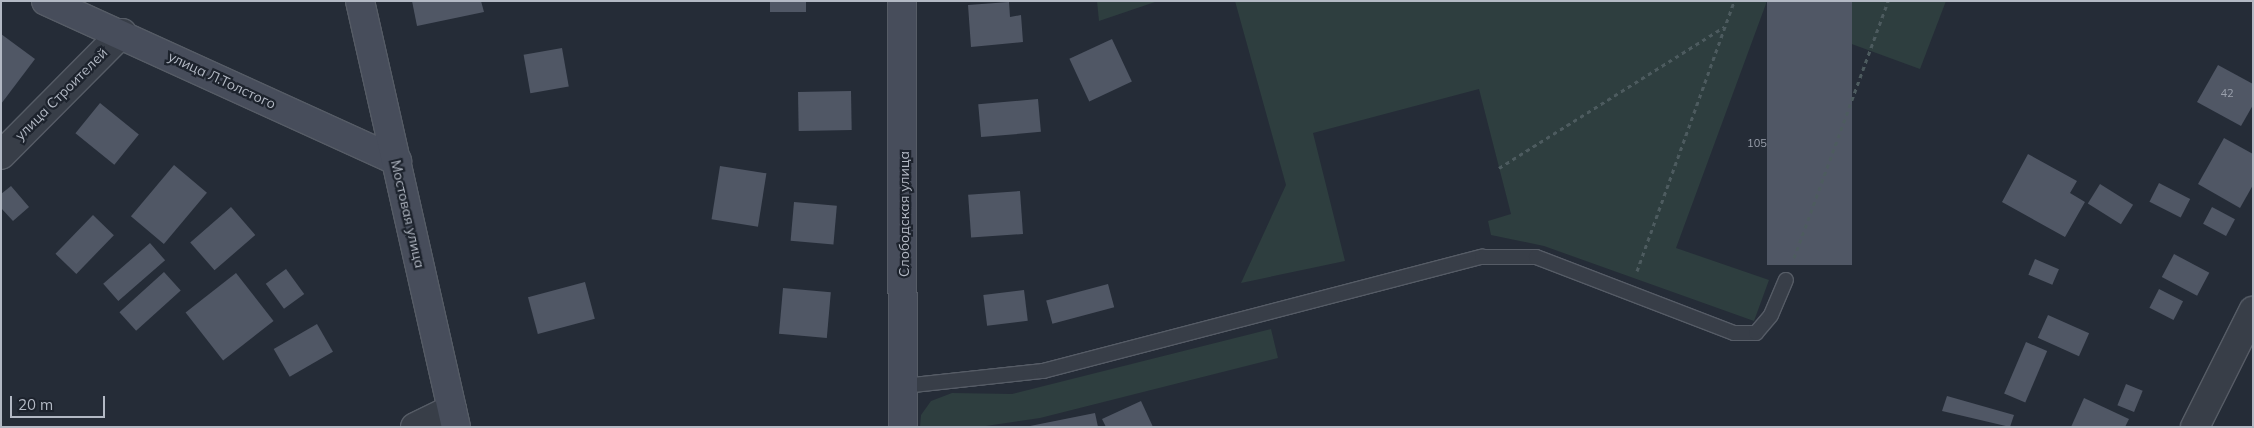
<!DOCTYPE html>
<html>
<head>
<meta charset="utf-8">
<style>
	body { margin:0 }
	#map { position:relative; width:2254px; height:428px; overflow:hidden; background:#252c37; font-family:Mulish,sans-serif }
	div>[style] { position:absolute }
	.green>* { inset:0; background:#2e3e3f }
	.building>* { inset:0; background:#505765; transform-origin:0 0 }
	.path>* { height:3px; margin-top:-1.5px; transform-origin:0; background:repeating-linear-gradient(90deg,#4d5b5f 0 4px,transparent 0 8px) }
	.roads { filter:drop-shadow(1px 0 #565c66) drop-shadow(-1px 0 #565c66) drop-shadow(0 1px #565c66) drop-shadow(0 -1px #565c66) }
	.lane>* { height:14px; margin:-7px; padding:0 7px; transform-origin:7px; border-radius:7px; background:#383e48 }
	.street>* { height:28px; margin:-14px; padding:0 14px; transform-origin:14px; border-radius:14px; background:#383e48 }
	.secondary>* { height:28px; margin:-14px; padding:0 14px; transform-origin:14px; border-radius:14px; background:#474d5b }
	span { translate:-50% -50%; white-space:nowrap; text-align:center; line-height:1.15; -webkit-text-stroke:4.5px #1d232d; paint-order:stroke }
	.number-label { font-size:11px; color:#9aa0ac }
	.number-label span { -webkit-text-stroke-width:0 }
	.street-label { font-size:14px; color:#b3b9c4 }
	.frame { position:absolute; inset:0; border:2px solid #b3b9c4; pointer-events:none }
	.scale { position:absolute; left:10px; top:396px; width:95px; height:22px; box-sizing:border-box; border:2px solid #b3b9c4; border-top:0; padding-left:6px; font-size:15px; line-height:18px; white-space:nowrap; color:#b3b9c4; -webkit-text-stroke:4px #1d232d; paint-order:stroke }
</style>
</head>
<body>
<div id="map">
	<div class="green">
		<i style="clip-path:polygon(1097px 1px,1158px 1px,1099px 21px)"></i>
		<i style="clip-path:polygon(1235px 1px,1767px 1px,1676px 248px,1769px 280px,1754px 321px,1544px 246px,1491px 235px,1488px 221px,1511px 214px,1479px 89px,1313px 133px,1345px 261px,1241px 283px,1286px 185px)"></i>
		<i style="clip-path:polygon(1852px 1px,1946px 1px,1920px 69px,1838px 39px)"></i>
		<i style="clip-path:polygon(1271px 329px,1278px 358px,1040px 418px,979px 427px,920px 427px,921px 415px,931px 401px,952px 393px,1012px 394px)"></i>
	</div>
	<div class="building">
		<i style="clip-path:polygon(412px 1px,481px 1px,484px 12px,417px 26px)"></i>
		<i style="left:770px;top:1px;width:36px;height:11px"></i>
		<i style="left:1767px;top:1px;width:85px;height:264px"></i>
		<i style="clip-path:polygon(1009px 2px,1010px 17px,1021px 15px,1023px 42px,971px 47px,968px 5px)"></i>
		<i style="clip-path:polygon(1px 34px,35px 59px,1px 104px)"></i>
		<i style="left:1112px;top:39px;width:47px;height:47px;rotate:65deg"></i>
		<i style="left:562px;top:48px;width:39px;height:39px;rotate:80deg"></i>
		<i style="clip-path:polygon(2218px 65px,2253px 84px,2253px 105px,2241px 126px,2197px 102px)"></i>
		<i style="left:851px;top:91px;width:39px;height:53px;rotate:89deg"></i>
		<i style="left:1038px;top:99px;width:33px;height:60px;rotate:85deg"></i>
		<i style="left:100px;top:103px;width:50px;height:39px;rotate:39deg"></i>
		<i style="clip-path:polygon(2224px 138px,2253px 154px,2253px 185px,2240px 208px,2198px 184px)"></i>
		<i style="clip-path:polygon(2028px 154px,2077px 181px,2070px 193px,2085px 202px,2065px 237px,2002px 202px)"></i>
		<i style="left:174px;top:165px;width:43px;height:67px;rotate:40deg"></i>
		<i style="left:720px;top:166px;width:47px;height:54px;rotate:9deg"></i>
		<i style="left:2159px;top:183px;width:35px;height:21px;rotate:27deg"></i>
		<i style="left:2100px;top:184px;width:39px;height:23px;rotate:32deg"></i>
		<i style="clip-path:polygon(11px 186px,29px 207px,13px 221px,1px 208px,1px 194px)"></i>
		<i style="left:1020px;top:191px;width:43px;height:52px;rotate:86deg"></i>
		<i style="left:794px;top:202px;width:43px;height:39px;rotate:5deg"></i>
		<i style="left:231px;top:207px;width:37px;height:54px;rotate:49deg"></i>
		<i style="left:2212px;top:207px;width:26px;height:19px;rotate:28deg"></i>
		<i style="left:93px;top:215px;width:29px;height:54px;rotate:44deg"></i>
		<i style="left:150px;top:243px;width:23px;height:62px;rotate:49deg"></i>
		<i style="left:2174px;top:254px;width:40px;height:26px;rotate:28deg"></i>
		<i style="left:2035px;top:259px;width:26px;height:17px;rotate:23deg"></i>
		<i style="left:286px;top:269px;width:31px;height:25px;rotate:54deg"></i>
		<i style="left:164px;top:272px;width:25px;height:60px;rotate:48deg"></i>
		<i style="left:236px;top:273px;width:61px;height:64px;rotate:52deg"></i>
		<i style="left:585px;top:282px;width:38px;height:59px;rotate:75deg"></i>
		<i style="left:1108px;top:284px;width:24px;height:64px;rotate:75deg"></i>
		<i style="left:783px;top:288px;width:48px;height:46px;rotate:5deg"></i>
		<i style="left:2159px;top:289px;width:27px;height:21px;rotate:27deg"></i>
		<i style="left:1024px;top:290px;width:31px;height:41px;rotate:83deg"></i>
		<i style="left:2048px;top:315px;width:45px;height:25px;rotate:24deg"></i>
		<i style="left:317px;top:324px;width:32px;height:50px;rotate:60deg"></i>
		<i style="left:2026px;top:342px;width:23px;height:56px;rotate:23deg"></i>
		<i style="left:2126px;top:384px;width:18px;height:23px;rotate:22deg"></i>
		<i style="clip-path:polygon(1947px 396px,2014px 415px,2010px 427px,1942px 411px)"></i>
		<i style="clip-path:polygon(2084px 398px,2129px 419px,2125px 427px,2071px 427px)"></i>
		<i style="clip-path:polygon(1141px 401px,1153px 427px,1106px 427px,1102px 419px)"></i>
		<i style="clip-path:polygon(1095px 413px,1098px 427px,1030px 427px,1030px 426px)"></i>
	</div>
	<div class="path">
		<i style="left:1499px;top:168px;width:266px;rotate:-32.1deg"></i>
		<i style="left:1794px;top:258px;width:274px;rotate:-69.9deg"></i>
		<i style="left:1637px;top:271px;width:287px;rotate:-70.2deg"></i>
	</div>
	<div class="roads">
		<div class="lane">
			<i style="left:904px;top:386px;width:140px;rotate:-6.2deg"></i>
			<i style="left:1043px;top:371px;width:454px;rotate:-14.6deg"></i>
			<i style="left:1482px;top:257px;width:54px"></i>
			<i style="left:1536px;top:257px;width:212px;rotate:21deg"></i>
			<i style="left:1734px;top:333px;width:22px"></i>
			<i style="left:1756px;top:333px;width:23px;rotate:-50deg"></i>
			<i style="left:1771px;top:315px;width:38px;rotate:-67deg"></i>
		</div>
		<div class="street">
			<i style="left:1px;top:155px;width:172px;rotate:-45.2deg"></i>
			<i style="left:415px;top:427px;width:41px;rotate:-25.9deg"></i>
			<i style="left:2195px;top:427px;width:130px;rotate:-63.4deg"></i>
		</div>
		<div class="secondary">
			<i style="left:46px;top:1px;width:386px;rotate:24.5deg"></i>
			<i style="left:360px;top:1px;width:437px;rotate:77.3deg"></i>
			<i style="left:902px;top:1px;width:426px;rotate:89.9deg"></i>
		</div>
	</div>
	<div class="number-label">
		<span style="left:2227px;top:93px">42</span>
		<span style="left:1757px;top:143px">105</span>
	</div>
	<div class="street-label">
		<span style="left:222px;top:80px;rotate:25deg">улица Л.Толстого</span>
		<span style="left:61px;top:94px;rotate:-45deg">улица Строителей</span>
		<span style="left:408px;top:214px;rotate:77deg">Мостовая улица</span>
		<span style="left:904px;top:214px;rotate:-90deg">Слободская улица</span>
	</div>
	<div class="frame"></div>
	<div class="scale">20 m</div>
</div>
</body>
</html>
